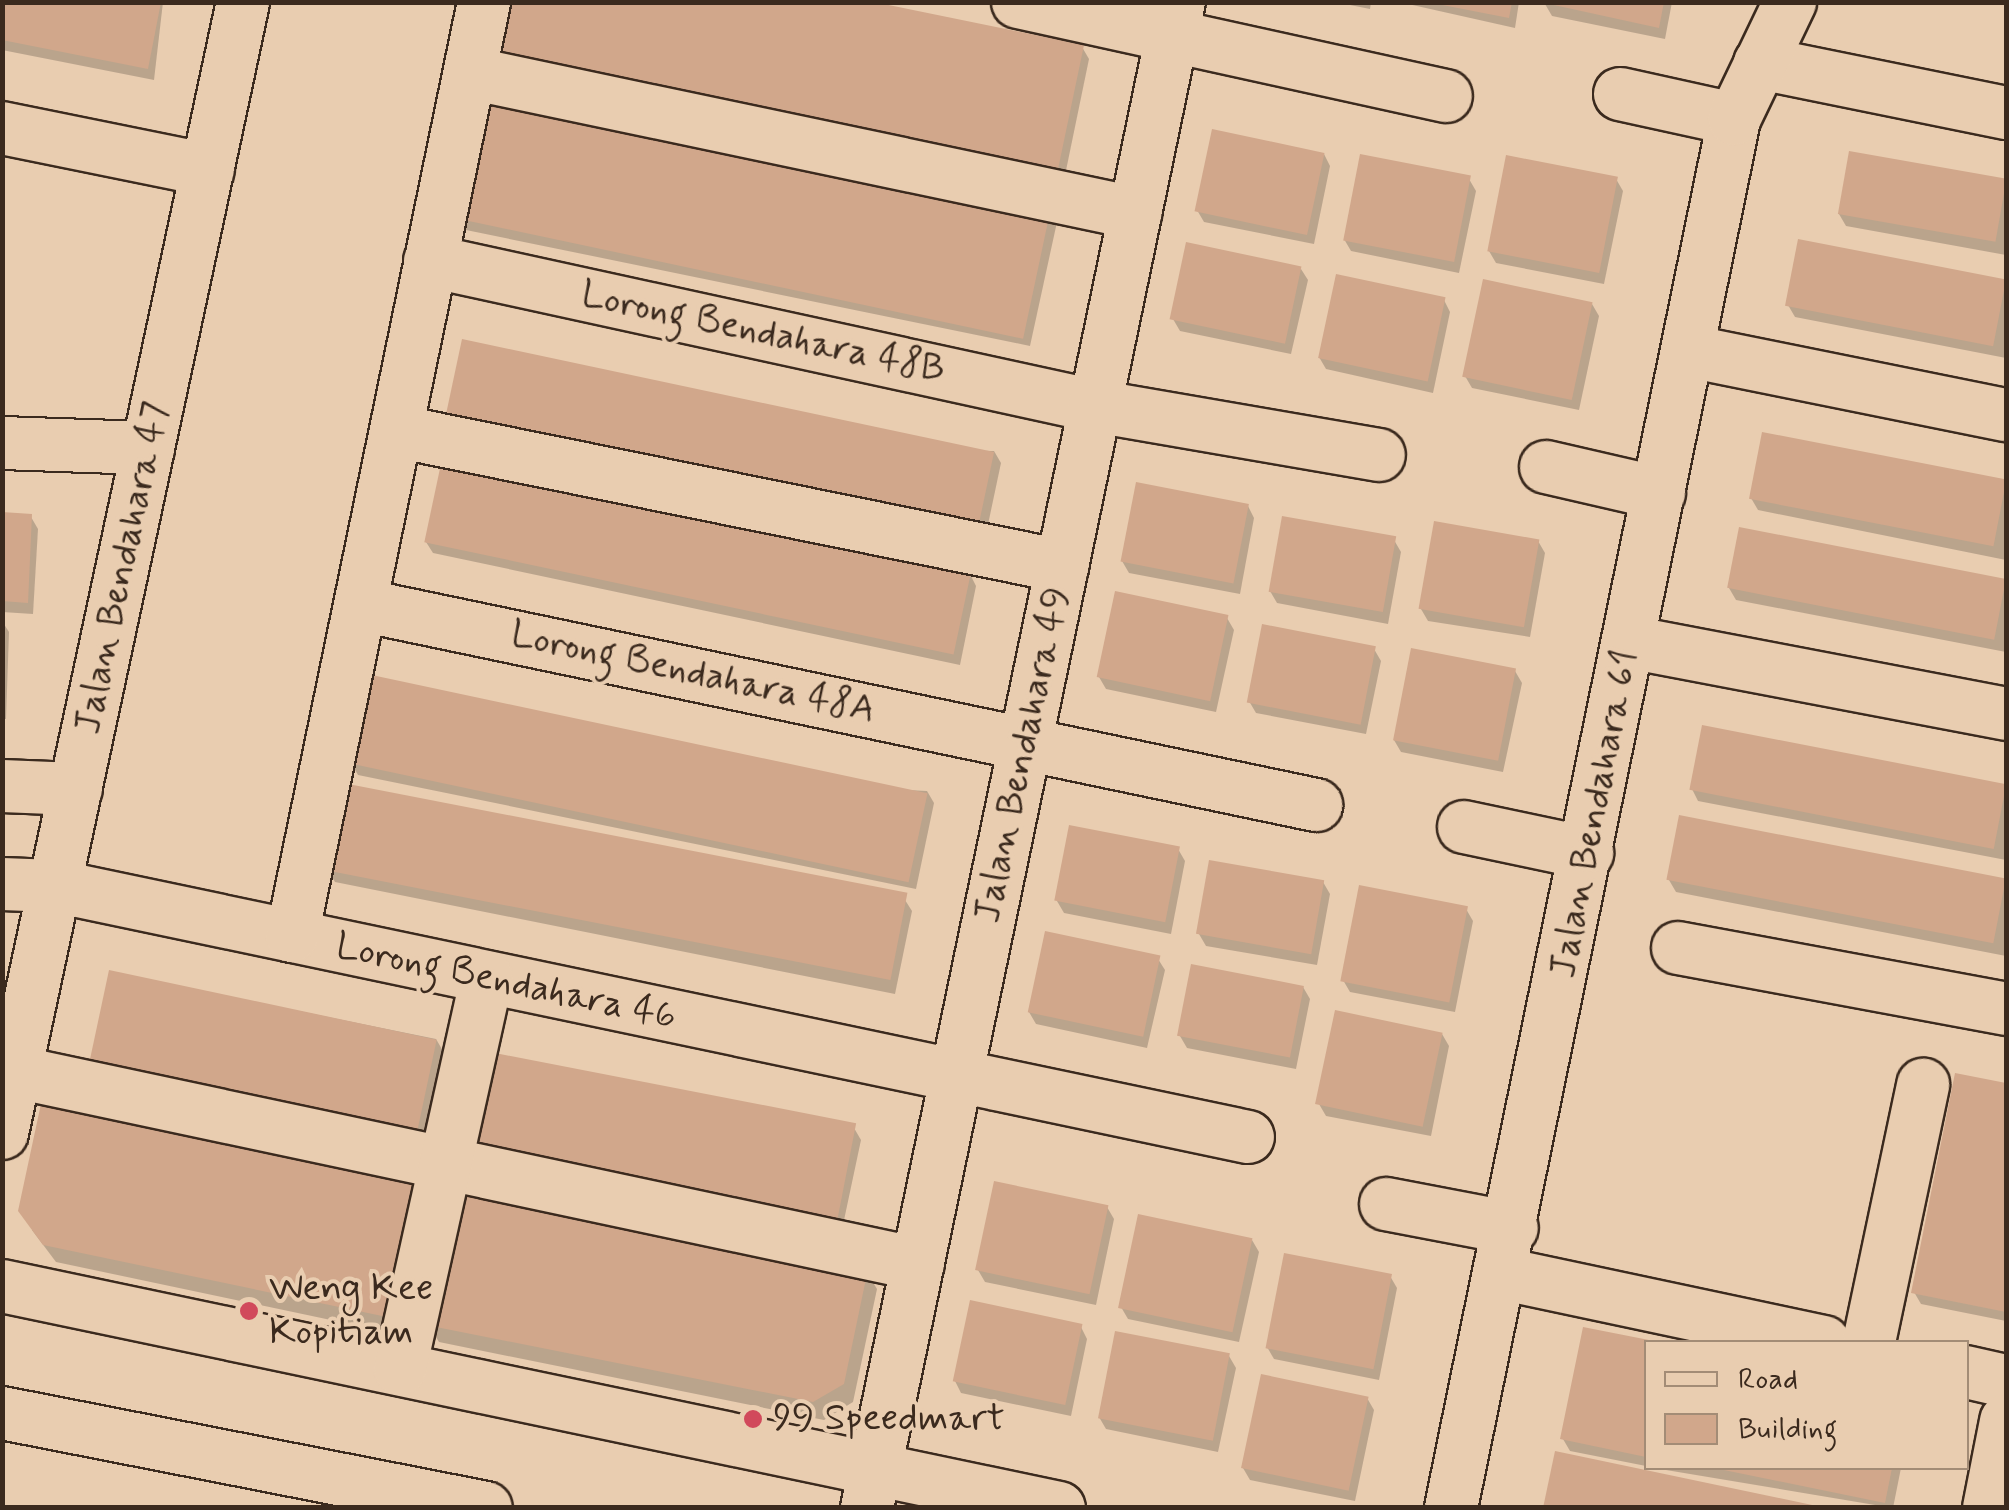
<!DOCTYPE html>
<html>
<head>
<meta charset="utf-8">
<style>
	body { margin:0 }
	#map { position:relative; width:2009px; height:1510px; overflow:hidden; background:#e9cdb0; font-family:Mynerve,sans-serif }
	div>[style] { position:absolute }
	.shadow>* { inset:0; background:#0003 }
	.building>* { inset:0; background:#d1a78b; transform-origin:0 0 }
	.roads { filter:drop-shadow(2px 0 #3b2a1e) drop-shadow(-2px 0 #3b2a1e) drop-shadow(0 2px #3b2a1e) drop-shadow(0 -2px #3b2a1e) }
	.minor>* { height:52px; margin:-26px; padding:0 26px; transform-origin:26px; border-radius:26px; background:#e9cdb0 }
	.dots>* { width:28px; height:28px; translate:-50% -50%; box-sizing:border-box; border:5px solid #e9cdb0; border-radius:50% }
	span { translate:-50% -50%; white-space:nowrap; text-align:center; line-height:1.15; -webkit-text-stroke:8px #e9cdb0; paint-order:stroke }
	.street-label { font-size:38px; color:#3b2a1e }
	.poi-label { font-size:38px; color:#3b2a1e }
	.left { translate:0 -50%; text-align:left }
	.frame { position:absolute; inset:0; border:5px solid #3b2a1e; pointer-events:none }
	.legend { position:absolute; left:1644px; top:1340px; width:325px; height:130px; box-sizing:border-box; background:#e9cdb0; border:2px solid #a38c76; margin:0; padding:12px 18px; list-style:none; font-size:30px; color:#3b2a1e }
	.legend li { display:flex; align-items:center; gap:20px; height:50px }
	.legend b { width:50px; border:2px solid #a38c76 }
</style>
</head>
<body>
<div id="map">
	<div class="shadow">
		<i style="clip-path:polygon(2px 2px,163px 2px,154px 80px,2px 50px)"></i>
		<i style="clip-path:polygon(1335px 2px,1371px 2px,1370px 9px)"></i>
		<i style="clip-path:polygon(1399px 2px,1519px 2px,1515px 28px)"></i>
		<i style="clip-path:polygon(1672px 2px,1665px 39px,1552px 16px,1545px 4px)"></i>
		<i style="clip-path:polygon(1082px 47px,1089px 59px,1063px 185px,500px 61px)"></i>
		<i style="clip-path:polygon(1324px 154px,1330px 166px,1314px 244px,1204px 222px,1197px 210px)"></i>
		<i style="clip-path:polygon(1851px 154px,2006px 183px,2006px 255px,1846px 226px,1839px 214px)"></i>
		<i style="clip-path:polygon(1469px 179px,1476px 191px,1459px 273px,1351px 251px,1344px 239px)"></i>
		<i style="clip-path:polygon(1616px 179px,1623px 191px,1604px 284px,1496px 263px,1489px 251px)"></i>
		<i style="clip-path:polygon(1050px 210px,1057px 222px,1030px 346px,466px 230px,459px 218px)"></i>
		<i style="clip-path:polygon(1800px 242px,2006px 281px,2006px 358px,1795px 317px,1788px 305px)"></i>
		<i style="clip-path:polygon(1301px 269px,1308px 280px,1291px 354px,1180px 331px,1173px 319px)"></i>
		<i style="clip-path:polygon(1444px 300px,1450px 312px,1433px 393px,1326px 369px,1319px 357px)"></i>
		<i style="clip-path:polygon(1592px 304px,1599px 316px,1579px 410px,1472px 388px,1465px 376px)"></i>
		<i style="clip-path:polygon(1764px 435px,2006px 483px,2006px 560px,1758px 510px,1751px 498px)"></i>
		<i style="clip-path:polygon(451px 443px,994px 451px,1001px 463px,982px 553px)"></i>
		<i style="clip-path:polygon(1248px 506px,1254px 518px,1240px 594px,1129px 573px,1122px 561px)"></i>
		<i style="clip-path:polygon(2px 515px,31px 517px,38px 529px,33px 614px,2px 612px)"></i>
		<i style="clip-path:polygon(1741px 530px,2006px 582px,2006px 652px,1736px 600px,1729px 588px)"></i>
		<i style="clip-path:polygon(1394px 540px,1401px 552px,1388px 624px,1277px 603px,1270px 591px)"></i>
		<i style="clip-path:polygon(1538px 541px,1545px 553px,1530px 637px,1428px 621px,1421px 609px)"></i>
		<i style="clip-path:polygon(426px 542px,970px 574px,976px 586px,960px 665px,433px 553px)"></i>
		<i style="clip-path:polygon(1227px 618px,1234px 630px,1216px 712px,1106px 689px,1099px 677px)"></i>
		<i style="clip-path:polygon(2px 621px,9px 632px,6px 719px,2px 719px)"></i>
		<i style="clip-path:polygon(1374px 649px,1381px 661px,1366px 734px,1256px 713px,1249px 701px)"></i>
		<i style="clip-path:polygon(1515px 671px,1522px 683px,1503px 772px,1401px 752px,1394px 740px)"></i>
		<i style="clip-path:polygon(1704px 728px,2006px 786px,2006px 860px,1698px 801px,1692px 789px)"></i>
		<i style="clip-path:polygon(351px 763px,927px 791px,934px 803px,916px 889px,358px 775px)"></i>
		<i style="clip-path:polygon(1681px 818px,2006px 881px,2006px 956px,1676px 892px,1669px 880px)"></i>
		<i style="clip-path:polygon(1178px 849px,1185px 861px,1171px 934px,1064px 913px,1057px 901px)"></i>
		<i style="clip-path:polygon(328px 870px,905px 900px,912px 911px,895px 994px,335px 882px)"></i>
		<i style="clip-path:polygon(1323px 882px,1330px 894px,1317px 965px,1206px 946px,1199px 934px)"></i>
		<i style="clip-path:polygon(1466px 909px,1473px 921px,1455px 1012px,1350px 992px,1343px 980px)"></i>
		<i style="clip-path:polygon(1158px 959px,1165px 970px,1147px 1048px,1036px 1024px,1029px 1012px)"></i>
		<i style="clip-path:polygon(111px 973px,436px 1039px,443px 1051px,421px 1155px)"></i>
		<i style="clip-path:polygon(1303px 987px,1310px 999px,1296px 1069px,1187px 1048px,1180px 1036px)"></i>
		<i style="clip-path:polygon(1442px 1034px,1449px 1046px,1431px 1136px,1326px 1116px,1319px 1104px)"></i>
		<i style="clip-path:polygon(1957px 1076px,2006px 1086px,2006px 1321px,1921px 1304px,1914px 1292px)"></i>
		<i style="clip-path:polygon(854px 1128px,861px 1140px,840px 1239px,478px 1166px)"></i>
		<i style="clip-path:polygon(426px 1198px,397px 1334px,56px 1262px,32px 1230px)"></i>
		<i style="clip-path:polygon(1107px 1207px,1114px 1219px,1096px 1305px,985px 1282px,978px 1270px)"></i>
		<i style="clip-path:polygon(1252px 1240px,1259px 1252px,1239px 1342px,1128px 1319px,1121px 1307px)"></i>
		<i style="clip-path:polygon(866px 1271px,877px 1289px,853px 1402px,824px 1420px,439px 1342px,428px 1324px)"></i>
		<i style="clip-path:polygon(1390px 1276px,1397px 1288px,1379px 1380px,1274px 1359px,1267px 1347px)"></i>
		<i style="clip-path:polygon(1081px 1327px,1087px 1339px,1071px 1416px,961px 1393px,955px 1381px)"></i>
		<i style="clip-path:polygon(1585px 1330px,1651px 1342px,1646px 1466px,1570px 1451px,1563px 1439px)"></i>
		<i style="clip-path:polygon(1229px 1356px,1236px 1368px,1218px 1452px,1106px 1429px,1099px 1417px)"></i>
		<i style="clip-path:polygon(1367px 1398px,1374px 1410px,1355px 1501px,1250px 1480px,1243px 1468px)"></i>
		<i style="clip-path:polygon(1654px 1468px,1901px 1468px,1893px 1508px)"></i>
	</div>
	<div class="building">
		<i style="clip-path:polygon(2px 2px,161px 2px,148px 69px,2px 40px)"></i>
		<i style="clip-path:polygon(509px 2px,874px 2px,1084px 45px,1057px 174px,497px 61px)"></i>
		<i style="clip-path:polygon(1427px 2px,1512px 2px,1509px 18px)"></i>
		<i style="clip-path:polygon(1540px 2px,1664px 2px,1659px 28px)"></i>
		<i style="left:483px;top:90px;width:580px;height:131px;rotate:12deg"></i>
		<i style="left:1212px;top:129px;width:115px;height:84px;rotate:12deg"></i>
		<i style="left:1849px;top:151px;width:160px;height:64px;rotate:10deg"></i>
		<i style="left:1360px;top:154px;width:113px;height:88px;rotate:11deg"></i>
		<i style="left:1506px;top:155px;width:114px;height:98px;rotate:11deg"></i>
		<i style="left:1798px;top:239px;width:212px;height:68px;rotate:11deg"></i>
		<i style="left:1186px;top:242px;width:118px;height:79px;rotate:12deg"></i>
		<i style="left:1336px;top:274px;width:112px;height:86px;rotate:12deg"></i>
		<i style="left:1483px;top:279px;width:112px;height:100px;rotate:12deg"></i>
		<i style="left:462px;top:339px;width:544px;height:95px;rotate:12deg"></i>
		<i style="left:1762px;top:432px;width:249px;height:68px;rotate:11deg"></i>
		<i style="left:442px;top:459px;width:541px;height:85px;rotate:12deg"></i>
		<i style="left:1136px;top:482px;width:115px;height:81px;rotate:11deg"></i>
		<i style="clip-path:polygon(2px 512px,32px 514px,28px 603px,2px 601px)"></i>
		<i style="left:1282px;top:516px;width:116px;height:77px;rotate:10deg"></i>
		<i style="left:1434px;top:521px;width:107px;height:89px;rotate:10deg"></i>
		<i style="left:1739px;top:527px;width:272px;height:62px;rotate:11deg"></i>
		<i style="left:1115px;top:591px;width:116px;height:88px;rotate:12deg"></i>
		<i style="left:1262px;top:624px;width:116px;height:80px;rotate:11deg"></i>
		<i style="left:1411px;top:648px;width:107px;height:94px;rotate:11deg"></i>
		<i style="left:367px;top:674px;width:573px;height:91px;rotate:12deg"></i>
		<i style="left:1702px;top:725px;width:310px;height:66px;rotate:11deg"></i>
		<i style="left:343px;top:783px;width:575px;height:89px;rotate:11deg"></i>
		<i style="left:1679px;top:815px;width:333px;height:66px;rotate:11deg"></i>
		<i style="left:1069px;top:825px;width:113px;height:77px;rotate:11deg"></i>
		<i style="left:1209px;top:860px;width:117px;height:75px;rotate:10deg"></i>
		<i style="left:1359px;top:885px;width:111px;height:98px;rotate:11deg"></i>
		<i style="left:1045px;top:931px;width:118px;height:83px;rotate:12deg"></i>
		<i style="left:1191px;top:964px;width:115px;height:73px;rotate:11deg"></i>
		<i style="left:109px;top:970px;width:335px;height:110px;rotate:12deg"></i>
		<i style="left:1335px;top:1010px;width:110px;height:96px;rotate:12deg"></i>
		<i style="left:490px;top:1052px;width:373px;height:105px;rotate:11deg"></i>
		<i style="clip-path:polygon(1955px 1073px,2006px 1083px,2006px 1312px,1911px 1293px)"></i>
		<i style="clip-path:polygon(42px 1099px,417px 1178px,387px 1317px,43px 1245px,18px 1211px)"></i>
		<i style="left:994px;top:1181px;width:117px;height:91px;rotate:12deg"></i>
		<i style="clip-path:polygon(454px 1185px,868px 1269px,844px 1384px,813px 1402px,426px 1325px)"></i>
		<i style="left:1138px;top:1214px;width:117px;height:96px;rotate:12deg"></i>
		<i style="left:1284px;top:1253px;width:110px;height:97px;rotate:11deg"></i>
		<i style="left:970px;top:1300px;width:115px;height:83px;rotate:12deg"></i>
		<i style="clip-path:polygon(1583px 1327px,1654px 1341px,1646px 1342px,1646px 1457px,1560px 1439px)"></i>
		<i style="left:1115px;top:1331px;width:117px;height:89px;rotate:11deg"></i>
		<i style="left:1261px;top:1374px;width:110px;height:96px;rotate:12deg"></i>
		<i style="clip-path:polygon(1555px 1451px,1817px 1506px,1817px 1508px,1543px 1508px)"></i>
		<i style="clip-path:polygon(1714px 1468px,1892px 1468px,1885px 1503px)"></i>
	</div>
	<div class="roads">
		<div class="minor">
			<i style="left:1018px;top:2px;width:438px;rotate:12.4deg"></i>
			<i style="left:1760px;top:63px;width:251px;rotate:11.5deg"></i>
			<i style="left:470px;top:73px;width:680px;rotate:11.89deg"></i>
			<i style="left:1620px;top:94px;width:117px;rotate:12.4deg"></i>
			<i style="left:2px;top:128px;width:210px;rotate:11.5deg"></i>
			<i style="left:430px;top:261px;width:681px;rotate:12.3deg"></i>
			<i style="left:1095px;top:406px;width:288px;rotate:9.8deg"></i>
			<i style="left:1688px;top:351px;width:324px;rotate:11.4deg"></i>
			<i style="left:396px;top:431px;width:680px;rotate:11.46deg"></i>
			<i style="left:2px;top:443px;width:146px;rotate:2deg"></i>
			<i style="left:1546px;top:467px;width:116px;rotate:13deg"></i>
			<i style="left:361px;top:605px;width:976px;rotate:11.83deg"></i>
			<i style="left:1629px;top:642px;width:384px;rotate:10.8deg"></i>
			<i style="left:2px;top:786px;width:74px;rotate:2.3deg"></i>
			<i style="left:1464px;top:827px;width:126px;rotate:11.9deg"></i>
			<i style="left:2px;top:884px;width:53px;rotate:2.2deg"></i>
			<i style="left:55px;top:886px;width:1219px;rotate:11.88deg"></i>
			<i style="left:292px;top:936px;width:954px;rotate:-78.38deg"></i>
			<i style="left:1678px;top:948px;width:334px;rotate:10.5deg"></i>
			<i style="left:16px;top:1072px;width:922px;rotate:12.02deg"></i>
			<i style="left:2px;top:1133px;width:1156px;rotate:-77.97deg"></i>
			<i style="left:1386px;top:1204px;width:128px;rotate:10.8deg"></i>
			<i style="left:1504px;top:1274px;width:327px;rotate:12deg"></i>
			<i style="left:2px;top:1286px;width:1080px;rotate:11.86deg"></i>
			<i style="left:1869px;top:1342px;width:263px;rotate:-78.1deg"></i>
			<i style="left:400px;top:1369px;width:401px;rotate:-77.5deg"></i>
			<i style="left:1966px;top:1372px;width:41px;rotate:12.7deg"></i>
			<i style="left:2px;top:1413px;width:493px;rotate:11.1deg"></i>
			<i style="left:867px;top:1508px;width:1538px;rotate:-78.3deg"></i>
			<i style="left:1451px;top:1508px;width:1418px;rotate:-78.48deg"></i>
			<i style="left:1734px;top:119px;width:130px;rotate:-64.4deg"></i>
			<i style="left:1989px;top:1508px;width:89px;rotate:-78.9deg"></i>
		</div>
	</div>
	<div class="dots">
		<i style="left:249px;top:1311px;background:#d1495b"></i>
		<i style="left:753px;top:1419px;background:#d1495b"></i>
	</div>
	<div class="street-label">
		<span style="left:763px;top:333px;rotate:12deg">Lorong Bendahara 48B</span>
		<span style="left:123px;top:568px;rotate:-78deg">Jalan Bendahara 47</span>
		<span style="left:693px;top:673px;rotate:12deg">Lorong Bendahara 48A</span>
		<span style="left:1023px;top:755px;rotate:-78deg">Jalan Bendahara 49</span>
		<span style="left:1595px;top:814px;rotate:-79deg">Jalan Bendahara 61</span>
		<span style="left:506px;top:982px;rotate:12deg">Lorong Bendahara 46</span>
	</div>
	<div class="poi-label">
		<span class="left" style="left:269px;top:1311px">Weng Kee<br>Kopitiam</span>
		<span class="left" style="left:773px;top:1419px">99 Speedmart</span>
	</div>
	<div class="frame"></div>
	<ul class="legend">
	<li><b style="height:12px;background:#e9cdb0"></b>Road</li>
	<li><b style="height:28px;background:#d1a78b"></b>Building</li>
	</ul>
</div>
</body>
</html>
